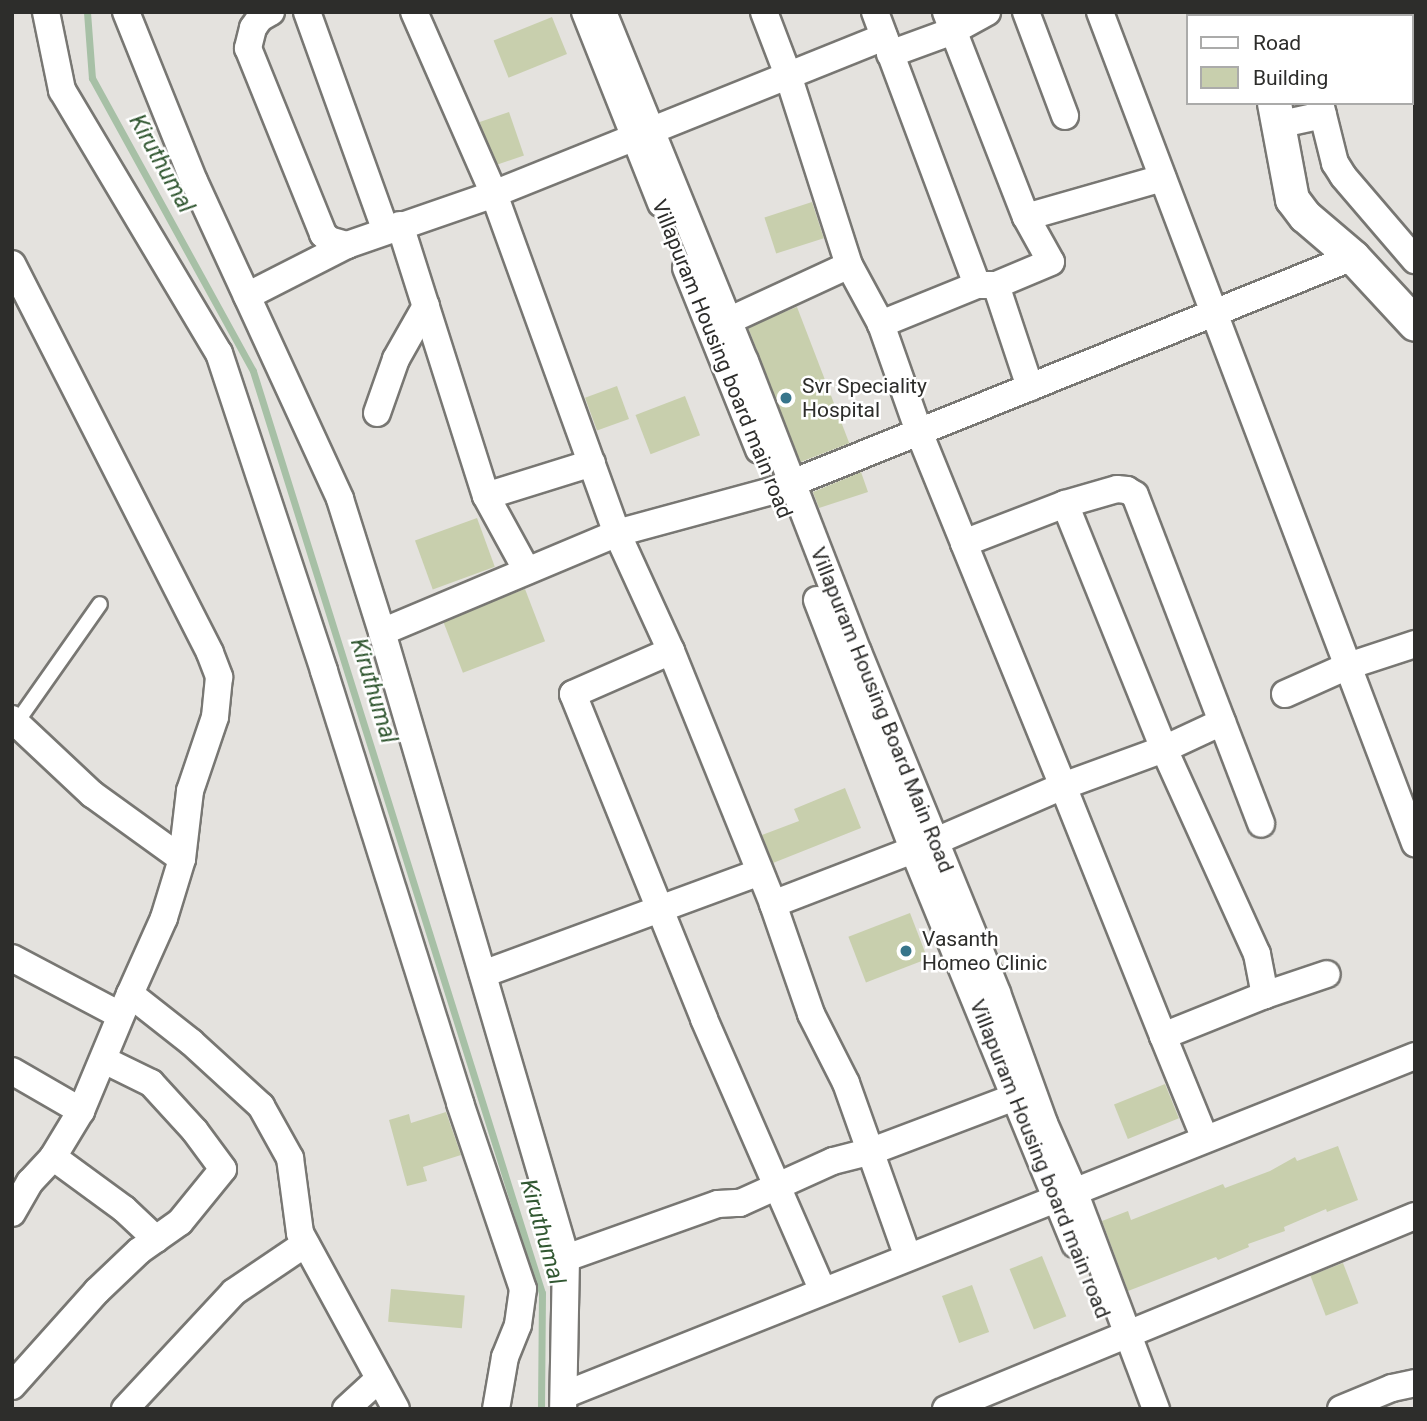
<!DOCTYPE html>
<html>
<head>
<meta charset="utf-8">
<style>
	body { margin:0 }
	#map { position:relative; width:1427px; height:1421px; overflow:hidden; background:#e4e2de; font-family:Roboto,sans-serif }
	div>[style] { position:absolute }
	.stream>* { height:7px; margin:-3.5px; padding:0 3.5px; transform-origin:3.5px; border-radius:3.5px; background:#a7c0a6 }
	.building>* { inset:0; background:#c8cfad; transform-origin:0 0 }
	.roads { filter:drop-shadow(2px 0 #787773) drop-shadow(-2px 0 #787773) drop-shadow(0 2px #787773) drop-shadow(0 -2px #787773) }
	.service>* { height:14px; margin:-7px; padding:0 7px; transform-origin:7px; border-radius:7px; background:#fff }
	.minor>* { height:26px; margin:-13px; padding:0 13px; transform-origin:13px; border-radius:13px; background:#fff }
	.tertiary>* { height:33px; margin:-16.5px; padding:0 16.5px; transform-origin:16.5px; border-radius:16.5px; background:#fff }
	.dots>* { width:19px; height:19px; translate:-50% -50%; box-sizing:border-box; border:4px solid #fff; border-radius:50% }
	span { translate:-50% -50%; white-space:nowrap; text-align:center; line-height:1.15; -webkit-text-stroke:5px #fff; paint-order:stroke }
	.street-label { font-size:21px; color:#2d2d2b }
	.poi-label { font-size:21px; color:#2d2d2b }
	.left { translate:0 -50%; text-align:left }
	.water-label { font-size:23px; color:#315731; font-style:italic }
	.frame { position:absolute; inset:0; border:14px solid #2d2d2b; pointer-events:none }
	.legend { position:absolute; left:1186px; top:14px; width:228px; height:91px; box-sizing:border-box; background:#fff; border:2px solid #ababaa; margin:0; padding:9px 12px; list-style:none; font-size:21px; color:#2d2d2b }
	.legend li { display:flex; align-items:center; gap:14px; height:35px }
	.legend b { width:35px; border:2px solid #ababaa }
</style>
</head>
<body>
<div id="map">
	<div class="stream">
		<i style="left:87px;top:12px;width:66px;rotate:85.7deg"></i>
		<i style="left:92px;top:78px;width:334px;rotate:61.2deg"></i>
		<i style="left:253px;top:371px;width:966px;rotate:72.6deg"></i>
		<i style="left:542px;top:1293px;width:116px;rotate:90.5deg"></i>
	</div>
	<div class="building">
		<i style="left:552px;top:17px;width:40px;height:63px;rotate:68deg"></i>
		<i style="left:509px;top:112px;width:46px;height:31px;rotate:71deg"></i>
		<i style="left:812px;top:202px;width:38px;height:50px;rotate:72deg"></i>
		<i style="left:797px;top:307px;width:146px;height:53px;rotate:69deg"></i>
		<i style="left:617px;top:386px;width:35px;height:34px;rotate:70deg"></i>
		<i style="left:685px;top:396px;width:42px;height:53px;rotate:69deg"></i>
		<i style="clip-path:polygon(861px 472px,868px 492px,819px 508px,813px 492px)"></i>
		<i style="left:477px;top:518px;width:52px;height:66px;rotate:70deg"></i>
		<i style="left:525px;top:589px;width:56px;height:88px;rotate:69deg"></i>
		<i style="clip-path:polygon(845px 788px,861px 828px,773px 863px,762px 835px,799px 821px,794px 809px)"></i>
		<i style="left:910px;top:913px;width:49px;height:66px;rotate:69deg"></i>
		<i style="left:1165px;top:1084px;width:37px;height:55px;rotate:68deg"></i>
		<i style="clip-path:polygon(446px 1112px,461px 1155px,423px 1167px,427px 1181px,407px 1186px,389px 1120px,409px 1114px,411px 1123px)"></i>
		<i style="clip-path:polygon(1338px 1146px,1358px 1200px,1327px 1212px,1326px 1209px,1284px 1227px,1285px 1231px,1248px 1244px,1249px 1247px,1218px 1260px,1216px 1257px,1128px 1291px,1102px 1221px,1128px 1211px,1131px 1220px,1223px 1184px,1225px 1188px,1270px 1171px,1295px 1157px,1297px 1161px)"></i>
		<i style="left:1042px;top:1256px;width:65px;height:35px;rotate:68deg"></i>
		<i style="left:1343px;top:1263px;width:43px;height:35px;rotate:69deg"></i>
		<i style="left:972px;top:1285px;width:50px;height:32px;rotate:70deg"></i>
		<i style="left:391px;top:1289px;width:74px;height:33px;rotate:5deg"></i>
	</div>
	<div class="roads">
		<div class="service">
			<i style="left:17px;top:722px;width:144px;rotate:-54.9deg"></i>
		</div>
		<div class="minor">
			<i style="left:46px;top:12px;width:80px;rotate:78.4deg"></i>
			<i style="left:62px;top:90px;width:306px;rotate:59.2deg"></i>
			<i style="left:219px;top:353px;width:335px;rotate:71.7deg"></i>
			<i style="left:324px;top:671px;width:453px;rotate:72.5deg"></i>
			<i style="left:460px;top:1103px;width:196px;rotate:71.3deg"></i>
			<i style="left:523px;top:1289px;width:36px;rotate:98deg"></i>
			<i style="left:518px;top:1325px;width:35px;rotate:112deg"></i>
			<i style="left:505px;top:1357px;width:53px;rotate:99.8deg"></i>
			<i style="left:126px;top:12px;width:182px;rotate:68.1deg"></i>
			<i style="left:194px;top:181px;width:350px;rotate:65.3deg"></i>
			<i style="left:340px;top:499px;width:139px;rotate:72.5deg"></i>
			<i style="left:382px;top:632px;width:652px;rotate:73.62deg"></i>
			<i style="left:566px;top:1258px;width:151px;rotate:91.1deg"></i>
			<i style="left:271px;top:12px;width:13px;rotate:151deg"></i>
			<i style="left:260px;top:18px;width:12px;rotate:125deg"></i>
			<i style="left:253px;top:28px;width:21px;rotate:104deg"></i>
			<i style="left:248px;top:48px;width:201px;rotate:68deg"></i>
			<i style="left:323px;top:234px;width:8px;rotate:45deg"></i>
			<i style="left:329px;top:240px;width:19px;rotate:16deg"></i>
			<i style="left:347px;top:245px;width:156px;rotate:-19.1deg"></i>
			<i style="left:494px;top:194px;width:199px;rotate:-113.7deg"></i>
			<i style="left:307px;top:12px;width:231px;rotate:70.2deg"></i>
			<i style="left:585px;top:12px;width:206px;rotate:68.3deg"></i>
			<i style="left:603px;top:12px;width:377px;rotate:67.9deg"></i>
			<i style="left:745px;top:361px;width:312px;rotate:68.8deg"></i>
			<i style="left:858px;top:652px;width:368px;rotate:67.8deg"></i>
			<i style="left:997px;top:993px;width:138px;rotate:70.1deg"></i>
			<i style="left:1044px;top:1123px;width:74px;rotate:66.2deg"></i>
			<i style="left:1074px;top:1191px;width:233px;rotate:69.4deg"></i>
			<i style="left:764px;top:12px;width:67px;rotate:69.1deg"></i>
			<i style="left:788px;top:75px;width:200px;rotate:72.2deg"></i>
			<i style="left:849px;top:265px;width:67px;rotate:61.5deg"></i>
			<i style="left:881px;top:324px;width:114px;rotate:70.6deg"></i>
			<i style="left:919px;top:432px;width:120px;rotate:67.9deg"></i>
			<i style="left:964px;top:543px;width:108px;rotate:-21.1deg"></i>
			<i style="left:1065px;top:504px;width:264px;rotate:68deg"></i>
			<i style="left:1164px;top:749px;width:225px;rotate:65.6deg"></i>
			<i style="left:1257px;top:954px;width:42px;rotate:79deg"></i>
			<i style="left:1265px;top:995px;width:110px;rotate:158.1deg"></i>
			<i style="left:1163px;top:1036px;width:111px;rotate:67.8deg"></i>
			<i style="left:875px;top:12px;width:291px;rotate:69.5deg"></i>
			<i style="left:977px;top:285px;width:104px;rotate:157.9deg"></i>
			<i style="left:946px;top:12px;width:220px;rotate:68.7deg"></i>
			<i style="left:1026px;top:217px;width:51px;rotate:60.9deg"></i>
			<i style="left:1051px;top:262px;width:60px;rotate:157.3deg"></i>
			<i style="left:996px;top:285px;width:19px;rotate:180deg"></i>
			<i style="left:1026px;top:12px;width:111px;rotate:69.4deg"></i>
			<i style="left:1100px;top:12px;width:889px;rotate:69.24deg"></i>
			<i style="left:1300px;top:12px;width:4px;rotate:76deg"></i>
			<i style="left:884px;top:37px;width:420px;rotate:158.1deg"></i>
			<i style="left:494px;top:194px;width:361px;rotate:70.1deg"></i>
			<i style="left:617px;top:533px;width:130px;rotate:65.4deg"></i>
			<i style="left:671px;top:651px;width:273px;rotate:68deg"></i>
			<i style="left:773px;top:904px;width:175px;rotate:-21.1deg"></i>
			<i style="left:936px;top:841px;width:138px;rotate:-23.4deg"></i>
			<i style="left:1063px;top:786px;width:262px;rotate:-112.2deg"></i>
			<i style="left:890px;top:54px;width:67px;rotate:-20.1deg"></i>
			<i style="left:953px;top:31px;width:39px;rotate:-29deg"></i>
			<i style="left:1320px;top:103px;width:62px;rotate:76deg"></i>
			<i style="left:1335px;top:163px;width:15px;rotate:58deg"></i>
			<i style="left:1343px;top:176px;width:111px;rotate:49.4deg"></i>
			<i style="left:1277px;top:125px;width:47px;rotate:-12.3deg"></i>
			<i style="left:1026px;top:217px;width:142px;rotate:-15.9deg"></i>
			<i style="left:400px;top:225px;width:284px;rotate:72.4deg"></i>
			<i style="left:486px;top:496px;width:111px;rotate:-17.3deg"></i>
			<i style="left:12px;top:264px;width:436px;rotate:63deg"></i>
			<i style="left:210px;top:653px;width:26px;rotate:69deg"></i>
			<i style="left:219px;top:677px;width:40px;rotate:95.7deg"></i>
			<i style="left:215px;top:717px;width:78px;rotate:108.7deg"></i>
			<i style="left:190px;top:791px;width:68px;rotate:96.7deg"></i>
			<i style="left:686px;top:268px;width:196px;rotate:68.1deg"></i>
			<i style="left:996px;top:285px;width:108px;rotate:71.6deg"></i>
			<i style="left:247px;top:296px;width:112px;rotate:-27deg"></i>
			<i style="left:728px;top:321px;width:133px;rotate:-24.8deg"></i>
			<i style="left:377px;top:413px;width:57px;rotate:-70.6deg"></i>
			<i style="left:396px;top:359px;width:61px;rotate:-60.5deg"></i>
			<i style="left:486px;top:496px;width:85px;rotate:61.3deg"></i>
			<i style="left:1065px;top:504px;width:54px;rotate:-16.1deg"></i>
			<i style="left:1117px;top:489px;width:10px;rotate:6deg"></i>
			<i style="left:1127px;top:490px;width:9px;rotate:32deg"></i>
			<i style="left:1135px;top:495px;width:352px;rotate:69deg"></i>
			<i style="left:817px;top:600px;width:267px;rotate:68.9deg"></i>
			<i style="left:913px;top:849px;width:427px;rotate:67.7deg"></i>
			<i style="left:382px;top:632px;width:255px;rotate:-22.8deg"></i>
			<i style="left:617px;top:533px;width:164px;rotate:-15.2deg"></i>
			<i style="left:775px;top:490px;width:623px;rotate:-21.96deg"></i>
			<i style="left:671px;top:651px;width:107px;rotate:156.3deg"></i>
			<i style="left:573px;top:694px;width:350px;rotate:68deg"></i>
			<i style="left:704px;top:1019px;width:297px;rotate:66.4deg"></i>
			<i style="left:1285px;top:694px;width:69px;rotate:-24deg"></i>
			<i style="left:1348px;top:666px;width:71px;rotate:-18.2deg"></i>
			<i style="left:12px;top:719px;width:110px;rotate:43.2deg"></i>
			<i style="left:92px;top:794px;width:111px;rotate:35.8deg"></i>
			<i style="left:182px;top:859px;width:62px;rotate:107deg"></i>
			<i style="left:164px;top:918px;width:83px;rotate:114.1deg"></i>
			<i style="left:130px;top:994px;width:78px;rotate:38.2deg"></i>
			<i style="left:191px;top:1042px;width:95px;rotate:42.4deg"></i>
			<i style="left:261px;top:1106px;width:60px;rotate:60.9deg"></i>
			<i style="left:290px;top:1158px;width:76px;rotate:82.4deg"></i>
			<i style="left:300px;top:1233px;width:200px;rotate:61.4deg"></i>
			<i style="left:773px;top:904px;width:116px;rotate:70.9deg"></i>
			<i style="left:811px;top:1014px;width:77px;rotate:63.1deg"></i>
			<i style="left:846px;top:1083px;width:185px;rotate:70.4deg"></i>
			<i style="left:12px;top:958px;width:122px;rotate:27.8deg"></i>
			<i style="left:483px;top:974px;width:295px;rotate:-20.2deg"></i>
			<i style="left:1265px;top:995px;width:65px;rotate:-18.7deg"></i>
			<i style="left:1163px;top:1036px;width:269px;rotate:-111.8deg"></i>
			<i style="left:1063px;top:786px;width:108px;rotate:-20.1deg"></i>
			<i style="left:1164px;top:749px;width:64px;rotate:-25deg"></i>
			<i style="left:12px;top:1071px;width:80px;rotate:30.1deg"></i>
			<i style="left:53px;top:1157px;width:88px;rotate:36.2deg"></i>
			<i style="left:124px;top:1209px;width:44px;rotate:43.2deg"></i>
			<i style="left:12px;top:1213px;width:36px;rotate:-60deg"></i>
			<i style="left:30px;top:1182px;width:34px;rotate:-47deg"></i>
			<i style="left:53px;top:1157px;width:54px;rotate:-58.7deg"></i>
			<i style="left:81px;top:1111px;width:127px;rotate:-67.3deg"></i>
			<i style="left:566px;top:1258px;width:161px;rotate:-19.6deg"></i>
			<i style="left:718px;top:1204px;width:22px;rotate:-3deg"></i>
			<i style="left:740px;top:1203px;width:102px;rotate:-24.3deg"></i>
			<i style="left:833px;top:1161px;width:40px;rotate:-14.4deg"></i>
			<i style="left:872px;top:1151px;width:153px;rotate:-20.7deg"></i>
			<i style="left:12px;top:1386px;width:127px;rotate:-48.2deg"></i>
			<i style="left:97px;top:1291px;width:58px;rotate:-43.6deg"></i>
			<i style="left:139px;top:1251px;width:50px;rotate:-35.3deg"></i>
			<i style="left:180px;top:1222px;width:68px;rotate:-50.9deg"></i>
			<i style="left:223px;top:1169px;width:47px;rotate:-126.4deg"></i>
			<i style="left:195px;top:1131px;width:65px;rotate:-132.5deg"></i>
			<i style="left:151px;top:1083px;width:52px;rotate:-153.9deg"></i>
			<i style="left:564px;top:1395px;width:916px;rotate:-21.72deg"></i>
			<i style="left:125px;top:1409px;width:160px;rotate:-47deg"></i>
			<i style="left:234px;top:1292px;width:86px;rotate:-34.1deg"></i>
			<i style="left:346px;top:1409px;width:45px;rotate:-42.3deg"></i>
			<i style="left:946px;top:1409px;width:507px;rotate:-22.37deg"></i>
			<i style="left:1341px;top:1409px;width:55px;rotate:-22.4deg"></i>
			<i style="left:1392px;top:1388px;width:24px;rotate:-12deg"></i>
		</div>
		<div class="tertiary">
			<i style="left:1257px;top:12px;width:4px;rotate:76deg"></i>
			<i style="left:1274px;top:103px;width:98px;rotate:79.4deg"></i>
			<i style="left:1292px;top:199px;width:21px;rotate:53deg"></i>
			<i style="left:1305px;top:216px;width:63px;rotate:40.5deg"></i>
			<i style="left:1353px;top:257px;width:91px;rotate:47.2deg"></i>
		</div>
	</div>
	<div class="dots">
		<i style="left:786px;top:398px;background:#37758b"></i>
		<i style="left:906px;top:951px;background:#37758b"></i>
	</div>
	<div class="street-label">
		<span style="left:722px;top:359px;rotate:68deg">Villapuram Housing board main road</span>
		<span style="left:882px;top:710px;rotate:68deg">Villapuram Housing Board Main Road</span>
		<span style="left:1040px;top:1159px;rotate:68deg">Villapuram Housing board main road</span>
	</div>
	<div class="poi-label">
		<span class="left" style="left:802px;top:398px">Svr Speciality<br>Hospital</span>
		<span class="left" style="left:922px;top:951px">Vasanth<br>Homeo Clinic</span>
	</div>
	<div class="water-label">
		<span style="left:161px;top:164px;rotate:61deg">Kiruthumal</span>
		<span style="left:373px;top:691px;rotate:73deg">Kiruthumal</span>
		<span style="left:542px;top:1232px;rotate:74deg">Kiruthumal</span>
	</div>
	<div class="frame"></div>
	<ul class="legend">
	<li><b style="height:9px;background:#fff"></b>Road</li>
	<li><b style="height:19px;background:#c8cfad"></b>Building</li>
	</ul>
</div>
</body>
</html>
